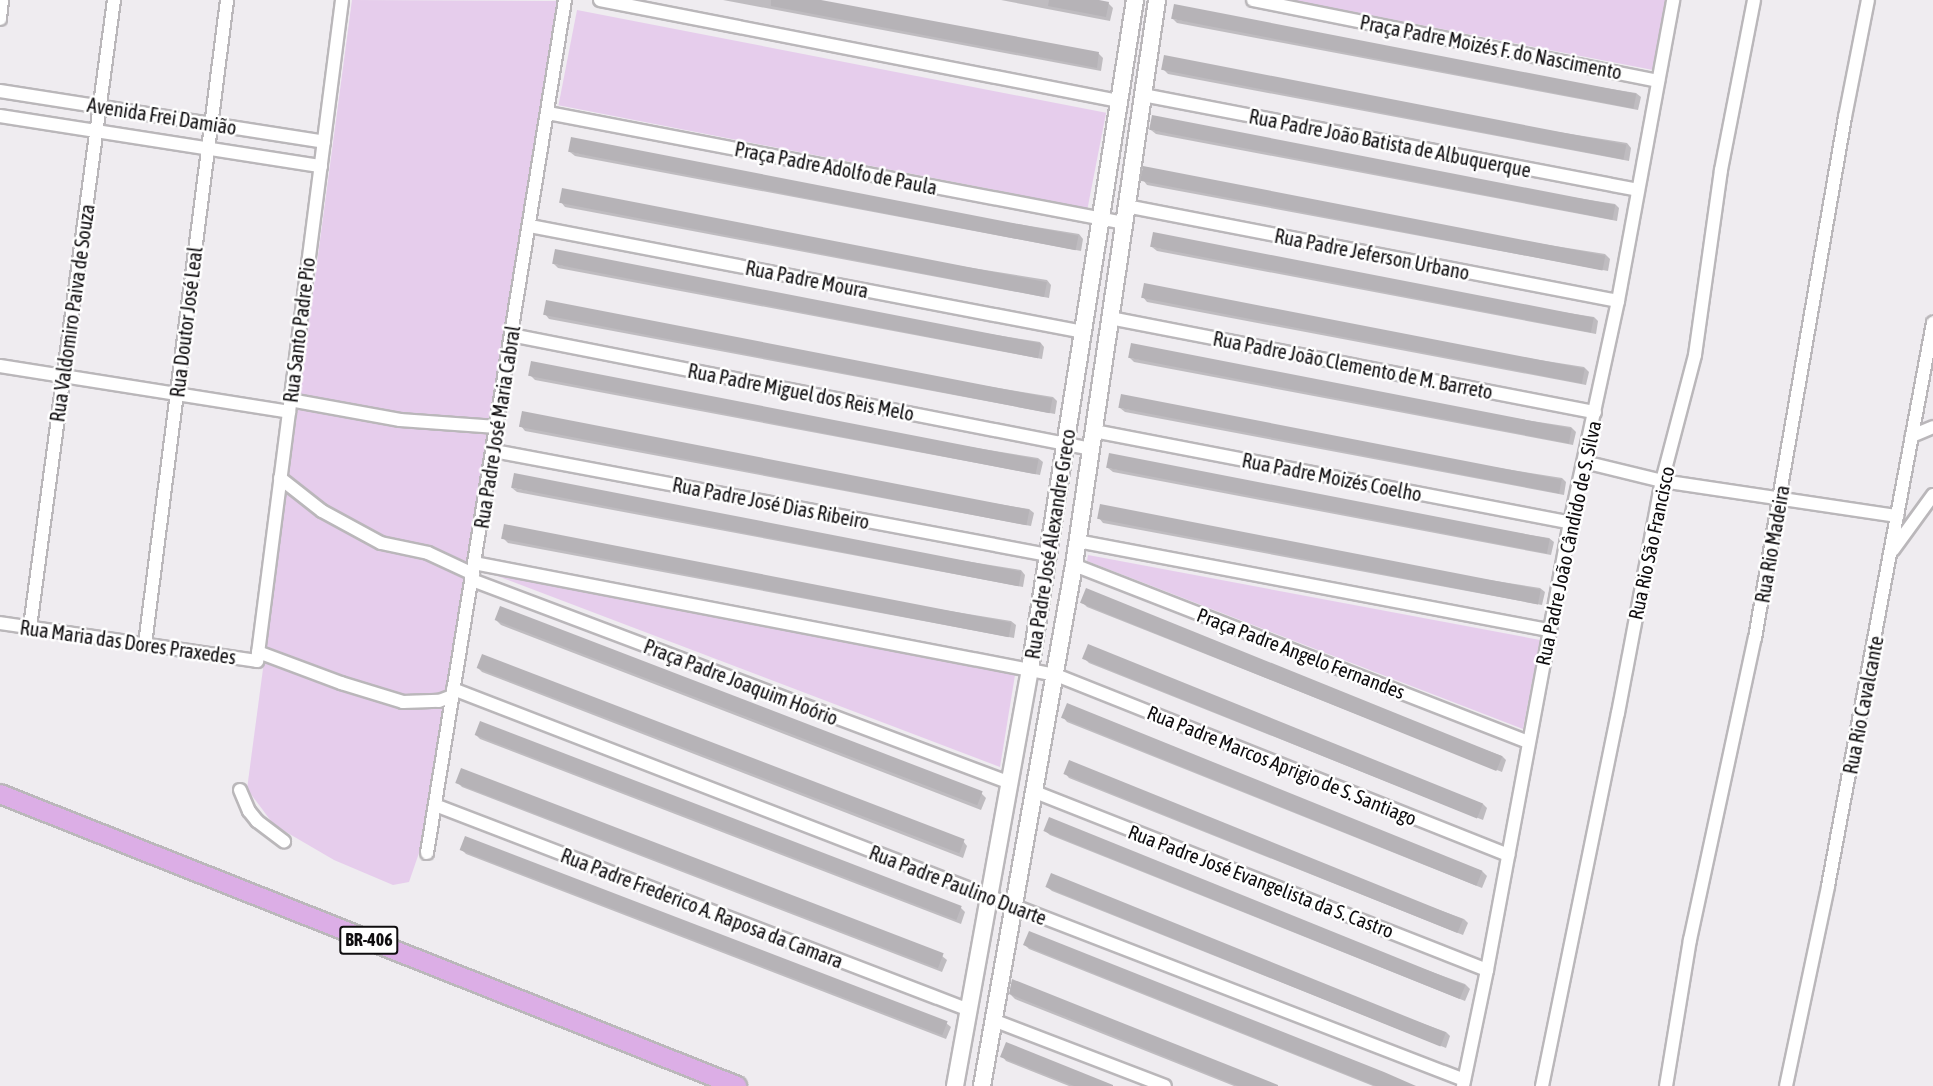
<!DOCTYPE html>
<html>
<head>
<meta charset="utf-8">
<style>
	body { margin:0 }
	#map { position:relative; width:1933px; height:1086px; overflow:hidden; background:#efecf0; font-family:"Asap Condensed",sans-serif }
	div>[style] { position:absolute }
	.green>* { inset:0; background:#e6cdec; transform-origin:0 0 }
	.shadow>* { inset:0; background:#0003 }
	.building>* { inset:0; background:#b6b3b7; transform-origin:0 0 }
	.roads { filter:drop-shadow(2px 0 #bab7ba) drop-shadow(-2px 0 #bab7ba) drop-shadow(0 2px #bab7ba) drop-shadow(0 -2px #bab7ba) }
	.street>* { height:12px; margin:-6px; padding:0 6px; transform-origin:6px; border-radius:6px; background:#fff }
	.secondary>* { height:16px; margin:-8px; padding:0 8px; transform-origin:8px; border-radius:8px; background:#fff }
	.primary>* { height:18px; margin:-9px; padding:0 9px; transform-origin:9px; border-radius:9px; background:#dcaee6 }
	span { translate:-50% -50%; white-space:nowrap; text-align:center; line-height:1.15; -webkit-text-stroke:5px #fff; paint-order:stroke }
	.shield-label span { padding:2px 4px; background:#fff; border:2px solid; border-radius:4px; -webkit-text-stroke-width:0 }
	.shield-label { font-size:18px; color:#0f0d0f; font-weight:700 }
	.street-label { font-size:20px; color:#0f0d0f }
</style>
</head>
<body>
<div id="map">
	<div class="green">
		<i style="clip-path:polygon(352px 0,557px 1px,419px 853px,409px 882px,393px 885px,334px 860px,274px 825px,247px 789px)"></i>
		<i style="clip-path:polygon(1292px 0,1666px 0,1653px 70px)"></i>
		<i style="left:577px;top:10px;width:539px;height:97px;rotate:11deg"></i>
		<i style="clip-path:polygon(1088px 555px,1540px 640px,1523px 729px,1087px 561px)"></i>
		<i style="clip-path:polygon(492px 574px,1015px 675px,1000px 767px)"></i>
	</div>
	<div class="shadow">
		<i style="clip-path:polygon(723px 0,812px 0,1099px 54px,1103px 58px,1101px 71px)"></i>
		<i style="clip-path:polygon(1001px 0,1091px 0,1108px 3px,1113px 8px,1110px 21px)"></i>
		<i style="clip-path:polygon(1173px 19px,1636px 93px,1641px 97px,1638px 110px,1177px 23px)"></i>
		<i style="clip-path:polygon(1163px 69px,1627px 143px,1631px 148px,1629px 161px,1168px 74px)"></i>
		<i style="clip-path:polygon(1151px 130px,1615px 204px,1619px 208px,1617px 221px,1156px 134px)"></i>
		<i style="clip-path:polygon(570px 152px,1079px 234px,1083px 239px,1081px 251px,575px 156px)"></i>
		<i style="clip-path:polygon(1143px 180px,1605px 254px,1610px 259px,1608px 271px,1147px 185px)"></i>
		<i style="clip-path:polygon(561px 202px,1047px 280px,1051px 285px,1049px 298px,565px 207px)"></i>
		<i style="clip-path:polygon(1152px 247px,1594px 317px,1598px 321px,1596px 334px,1157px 251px)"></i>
		<i style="clip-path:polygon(554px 264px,1040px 342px,1044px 347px,1042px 359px,558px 268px)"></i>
		<i style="clip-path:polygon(1143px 297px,1584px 367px,1589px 372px,1586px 385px,1147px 302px)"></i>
		<i style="clip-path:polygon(545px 314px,1053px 397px,1057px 401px,1055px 414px,549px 319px)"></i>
		<i style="clip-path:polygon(1130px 358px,1571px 427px,1576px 432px,1573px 445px,1134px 362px)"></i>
		<i style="clip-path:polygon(530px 375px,1038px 458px,1043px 462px,1040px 475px,535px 380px)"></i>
		<i style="clip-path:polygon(1120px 408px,1562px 478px,1566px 482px,1564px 495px,1125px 412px)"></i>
		<i style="clip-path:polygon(521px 426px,1029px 509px,1034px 513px,1031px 526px,525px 431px)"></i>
		<i style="clip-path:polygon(1108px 468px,1549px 538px,1554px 542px,1551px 555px,1113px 472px)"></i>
		<i style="clip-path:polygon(512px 488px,1021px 570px,1025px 575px,1023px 587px,517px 492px)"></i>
		<i style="clip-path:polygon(1099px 518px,1540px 588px,1545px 592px,1542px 605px,1103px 523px)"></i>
		<i style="clip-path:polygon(503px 538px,1011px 621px,1016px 625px,1014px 638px,508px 543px)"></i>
		<i style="clip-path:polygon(1082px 602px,1502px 756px,1506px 760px,1502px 772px,1087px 607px)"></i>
		<i style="clip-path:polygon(496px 620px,981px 793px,986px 798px,981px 810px,501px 625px)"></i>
		<i style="clip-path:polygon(1084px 658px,1483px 804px,1487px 808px,1483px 820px,1089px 663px)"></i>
		<i style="clip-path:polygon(478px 668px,963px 841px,967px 846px,963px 858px,482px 672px)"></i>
		<i style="clip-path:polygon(1063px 717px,1482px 871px,1487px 876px,1482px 888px,1067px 722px)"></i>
		<i style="clip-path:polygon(476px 735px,961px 908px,965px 912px,961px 924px,480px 739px)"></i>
		<i style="clip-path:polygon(1065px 773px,1464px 919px,1468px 923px,1463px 935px,1069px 778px)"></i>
		<i style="clip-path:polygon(457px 782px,942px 956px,947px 960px,942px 972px,462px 787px)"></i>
		<i style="clip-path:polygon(1045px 831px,1465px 984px,1470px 989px,1465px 1001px,1050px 835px)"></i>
		<i style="clip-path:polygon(461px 849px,946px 1023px,951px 1027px,946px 1039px,466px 854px)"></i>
		<i style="clip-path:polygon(1047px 887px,1446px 1032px,1450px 1036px,1446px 1048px,1052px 891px)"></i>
		<i style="clip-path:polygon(1025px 945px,1414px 1086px,1373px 1086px,1029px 949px)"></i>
		<i style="clip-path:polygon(1010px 994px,1275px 1086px,1234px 1086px,1015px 999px)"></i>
		<i style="clip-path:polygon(1002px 1056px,1111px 1086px,1069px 1086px,1006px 1061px)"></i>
	</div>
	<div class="building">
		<i style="clip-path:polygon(771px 0,821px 0,1099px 52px,1097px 68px,771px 6px)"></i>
		<i style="clip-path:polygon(1049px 0,1099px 0,1109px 2px,1106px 17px,1048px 6px)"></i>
		<i style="left:1174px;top:4px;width:471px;height:15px;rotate:11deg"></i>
		<i style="left:1164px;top:55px;width:471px;height:15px;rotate:11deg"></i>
		<i style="left:1152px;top:115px;width:472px;height:15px;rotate:11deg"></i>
		<i style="left:571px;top:137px;width:517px;height:15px;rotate:11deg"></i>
		<i style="left:1143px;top:166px;width:471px;height:15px;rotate:11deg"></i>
		<i style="left:562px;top:188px;width:494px;height:15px;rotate:11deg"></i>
		<i style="left:1153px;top:232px;width:449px;height:15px;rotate:11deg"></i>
		<i style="left:555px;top:249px;width:495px;height:15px;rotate:11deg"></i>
		<i style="left:1144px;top:283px;width:449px;height:15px;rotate:11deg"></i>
		<i style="left:546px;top:300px;width:516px;height:15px;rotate:11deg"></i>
		<i style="left:1131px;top:343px;width:449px;height:15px;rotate:11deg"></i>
		<i style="left:531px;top:361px;width:517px;height:15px;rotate:11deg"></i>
		<i style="left:1121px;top:394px;width:449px;height:14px;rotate:11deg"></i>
		<i style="left:522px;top:411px;width:517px;height:16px;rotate:11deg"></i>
		<i style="left:1109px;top:453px;width:449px;height:15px;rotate:11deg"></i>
		<i style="left:514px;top:473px;width:517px;height:15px;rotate:11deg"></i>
		<i style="left:1100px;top:504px;width:449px;height:15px;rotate:11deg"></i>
		<i style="left:504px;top:524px;width:517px;height:15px;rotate:11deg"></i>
		<i style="left:1086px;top:588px;width:449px;height:16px;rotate:22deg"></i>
		<i style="left:500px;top:606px;width:517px;height:15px;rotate:21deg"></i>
		<i style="left:1088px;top:644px;width:426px;height:16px;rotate:22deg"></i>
		<i style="left:482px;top:654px;width:517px;height:15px;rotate:21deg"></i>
		<i style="left:1067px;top:703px;width:448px;height:16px;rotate:22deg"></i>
		<i style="left:480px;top:721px;width:516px;height:15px;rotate:21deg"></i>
		<i style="left:1069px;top:760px;width:425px;height:15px;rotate:22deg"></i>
		<i style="left:461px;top:768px;width:517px;height:16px;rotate:21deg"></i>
		<i style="left:1049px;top:817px;width:449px;height:15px;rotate:22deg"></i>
		<i style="left:465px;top:836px;width:517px;height:15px;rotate:21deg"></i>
		<i style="left:1051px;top:873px;width:426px;height:15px;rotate:22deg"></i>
		<i style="clip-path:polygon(1029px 931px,1384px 1072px,1416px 1086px,1376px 1086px,1023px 945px)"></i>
		<i style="clip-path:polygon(1012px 979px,1278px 1085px,1278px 1086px,1238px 1086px,1009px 994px)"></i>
		<i style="clip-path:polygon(1006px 1042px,1113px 1085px,1113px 1086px,1074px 1086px,1000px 1057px)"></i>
	</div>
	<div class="roads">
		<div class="street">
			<i style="left:600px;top:0;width:529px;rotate:11.01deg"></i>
			<i style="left:1253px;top:0;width:413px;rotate:11.3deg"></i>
			<i style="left:0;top:19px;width:19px;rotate:-84deg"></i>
			<i style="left:0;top:91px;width:328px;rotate:8.9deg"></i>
			<i style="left:1143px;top:95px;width:504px;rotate:10.86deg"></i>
			<i style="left:548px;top:113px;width:586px;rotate:10.81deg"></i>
			<i style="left:0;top:116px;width:325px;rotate:8.9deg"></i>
			<i style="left:1126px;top:206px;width:501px;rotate:10.93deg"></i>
			<i style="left:530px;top:226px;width:563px;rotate:10.85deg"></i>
			<i style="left:1110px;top:318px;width:494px;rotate:11deg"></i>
			<i style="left:511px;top:335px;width:591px;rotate:11.12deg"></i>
			<i style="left:0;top:366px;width:293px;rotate:9deg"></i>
			<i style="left:290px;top:400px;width:112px;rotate:10.3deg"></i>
			<i style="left:400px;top:420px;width:97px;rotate:4.1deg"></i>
			<i style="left:1094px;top:431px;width:485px;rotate:10.9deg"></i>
			<i style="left:1912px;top:436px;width:23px;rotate:-23deg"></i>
			<i style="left:494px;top:451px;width:564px;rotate:10.63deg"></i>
			<i style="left:1584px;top:462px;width:80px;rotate:13.7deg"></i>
			<i style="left:1662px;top:481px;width:238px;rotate:8.5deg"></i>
			<i style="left:280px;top:478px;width:53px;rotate:38.2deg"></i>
			<i style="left:322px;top:511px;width:67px;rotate:28.5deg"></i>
			<i style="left:381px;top:543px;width:48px;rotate:12deg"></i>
			<i style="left:428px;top:553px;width:50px;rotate:25deg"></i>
			<i style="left:1077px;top:541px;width:481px;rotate:10.7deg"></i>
			<i style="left:1893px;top:550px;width:68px;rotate:-54deg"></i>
			<i style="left:474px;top:563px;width:593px;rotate:10.89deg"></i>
			<i style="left:1056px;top:675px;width:487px;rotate:21.7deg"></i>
			<i style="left:1074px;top:565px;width:487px;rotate:21.3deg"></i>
			<i style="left:472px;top:580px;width:575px;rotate:20.67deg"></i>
			<i style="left:0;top:623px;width:260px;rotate:8.4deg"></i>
			<i style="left:257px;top:661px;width:666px;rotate:-82.67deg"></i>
			<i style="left:30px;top:627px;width:633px;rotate:-82.37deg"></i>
			<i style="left:145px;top:644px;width:649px;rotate:-82.74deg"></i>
			<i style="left:258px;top:652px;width:89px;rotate:20.5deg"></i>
			<i style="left:341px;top:683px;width:65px;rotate:17deg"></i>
			<i style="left:403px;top:702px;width:36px;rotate:-2deg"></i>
			<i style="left:439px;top:701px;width:14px;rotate:-21deg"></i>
			<i style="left:453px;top:689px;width:1084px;rotate:21.14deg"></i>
			<i style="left:240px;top:790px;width:23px;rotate:67deg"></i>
			<i style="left:249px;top:811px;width:13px;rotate:51deg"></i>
			<i style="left:257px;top:821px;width:34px;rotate:37deg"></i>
			<i style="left:1035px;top:792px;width:486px;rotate:21.5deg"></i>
			<i style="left:435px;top:805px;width:572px;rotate:21deg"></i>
			<i style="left:427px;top:853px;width:864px;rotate:-80.81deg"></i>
			<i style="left:993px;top:1020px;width:184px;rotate:21deg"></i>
			<i style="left:1463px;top:1086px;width:118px;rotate:-78.3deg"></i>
			<i style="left:1487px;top:970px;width:455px;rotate:-79.5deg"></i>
			<i style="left:1570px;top:523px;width:227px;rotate:-77.8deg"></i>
			<i style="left:1618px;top:301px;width:306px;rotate:-79.6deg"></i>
			<i style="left:1542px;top:1086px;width:381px;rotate:-78.5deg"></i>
			<i style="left:1618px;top:713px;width:236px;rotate:-79.3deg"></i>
			<i style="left:1662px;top:481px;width:130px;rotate:-75.3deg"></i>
			<i style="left:1695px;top:355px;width:187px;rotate:-82deg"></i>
			<i style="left:1721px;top:170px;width:173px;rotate:-79deg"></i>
			<i style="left:1666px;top:1086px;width:148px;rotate:-80.7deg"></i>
			<i style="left:1690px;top:940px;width:309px;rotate:-77.9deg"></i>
			<i style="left:1755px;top:638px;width:529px;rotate:-80.2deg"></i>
			<i style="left:1845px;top:117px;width:119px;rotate:-78.9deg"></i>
			<i style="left:1786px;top:1086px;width:204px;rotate:-78.1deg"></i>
			<i style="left:1828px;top:886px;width:573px;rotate:-79.44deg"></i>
		</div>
		<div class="secondary">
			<i style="left:955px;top:1086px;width:424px;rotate:-79.8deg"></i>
			<i style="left:1030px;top:669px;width:677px;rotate:-81.08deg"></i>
			<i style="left:982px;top:1086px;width:529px;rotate:-79.99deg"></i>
			<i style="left:1074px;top:565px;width:571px;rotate:-81.64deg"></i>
		</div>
		<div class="primary">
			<i style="left:0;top:794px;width:793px;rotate:21.61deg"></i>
		</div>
	</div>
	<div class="shield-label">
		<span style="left:369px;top:940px">BR-406</span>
	</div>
	<div class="street-label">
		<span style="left:1491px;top:47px;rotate:11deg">Praça Padre Moizés F. do Nascimento</span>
		<span style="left:162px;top:116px;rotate:9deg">Avenida Frei Damião</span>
		<span style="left:1390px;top:143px;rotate:11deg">Rua Padre João Batista de Albuquerque</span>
		<span style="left:836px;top:168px;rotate:11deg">Praça Padre Adolfo de Paula</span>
		<span style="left:1372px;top:254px;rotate:11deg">Rua Padre Jeferson Urbano</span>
		<span style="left:807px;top:279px;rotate:11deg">Rua Padre Moura</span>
		<span style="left:72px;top:313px;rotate:-82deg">Rua Valdomiro Paiva de Souza</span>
		<span style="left:186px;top:322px;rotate:-83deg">Rua Doutor José Leal</span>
		<span style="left:299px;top:330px;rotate:-83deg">Rua Santo Padre Pio</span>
		<span style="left:1353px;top:365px;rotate:11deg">Rua Padre João Clemento de M. Barreto</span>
		<span style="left:801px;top:392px;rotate:11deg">Rua Padre Miguel dos Reis Melo</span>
		<span style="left:497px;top:427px;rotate:-81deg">Rua Padre José Maria Cabral</span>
		<span style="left:1332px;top:477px;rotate:11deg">Rua Padre Moizés Coelho</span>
		<span style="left:771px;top:503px;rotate:11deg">Rua Padre José Dias Ribeiro</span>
		<span style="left:1568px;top:543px;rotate:-78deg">Rua Padre João Cândido de S. Silva</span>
		<span style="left:1651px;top:543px;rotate:-78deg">Rua Rio São Francisco</span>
		<span style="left:1050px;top:544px;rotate:-81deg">Rua Padre José Alexandre Greco</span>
		<span style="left:1772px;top:544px;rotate:-80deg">Rua Rio Madeira</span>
		<span style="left:128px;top:642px;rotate:8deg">Rua Maria das Dores Praxedes</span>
		<span style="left:1301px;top:653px;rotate:21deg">Praça Padre Angelo Fernandes</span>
		<span style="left:741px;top:682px;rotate:21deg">Praça Padre Joaquim Hoório</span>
		<span style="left:1863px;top:705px;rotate:-79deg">Rua Rio Cavalcante</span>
		<span style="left:1282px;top:765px;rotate:22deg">Rua Padre Marcos Aprigio de S. Santiago</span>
		<span style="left:1261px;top:881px;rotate:21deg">Rua Padre José Evangelista da S. Castro</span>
		<span style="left:958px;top:885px;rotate:21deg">Rua Padre Paulino Duarte</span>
		<span style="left:702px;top:908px;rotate:21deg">Rua Padre Frederico A. Raposa da Camara</span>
	</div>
</div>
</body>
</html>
